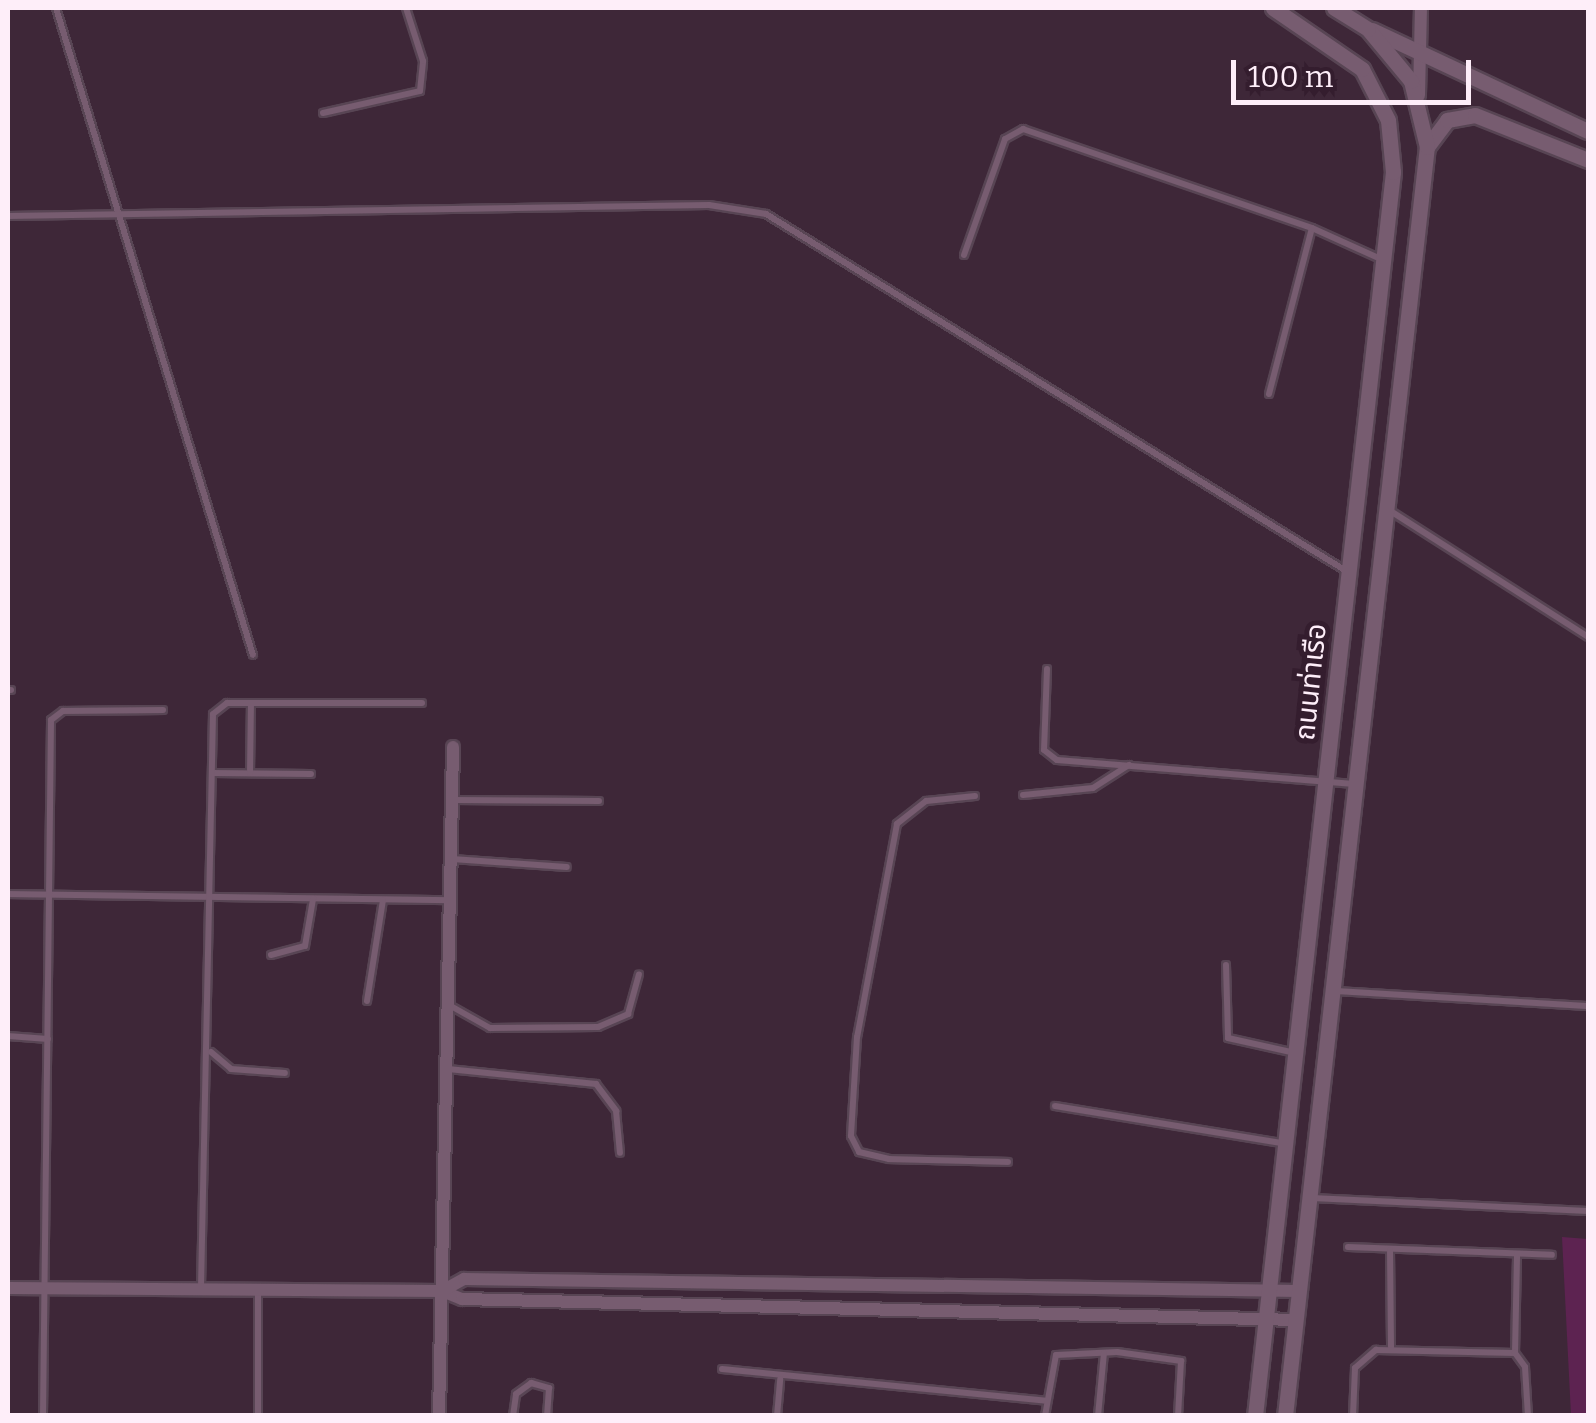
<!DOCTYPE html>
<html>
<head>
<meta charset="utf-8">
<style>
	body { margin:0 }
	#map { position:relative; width:1596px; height:1423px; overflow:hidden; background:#3e2738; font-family:Bitter,"Noto Sans Thai",serif }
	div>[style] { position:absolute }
	.green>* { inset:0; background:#5d2351 }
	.roads { filter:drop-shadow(2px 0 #584554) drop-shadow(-2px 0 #584554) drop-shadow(0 2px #584554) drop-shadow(0 -2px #584554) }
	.service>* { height:6px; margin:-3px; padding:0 3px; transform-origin:3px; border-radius:3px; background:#775c70 }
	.minor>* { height:12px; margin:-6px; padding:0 6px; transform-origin:6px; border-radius:6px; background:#775c70 }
	.tertiary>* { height:15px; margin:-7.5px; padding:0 7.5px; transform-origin:7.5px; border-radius:7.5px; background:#775c70 }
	span { translate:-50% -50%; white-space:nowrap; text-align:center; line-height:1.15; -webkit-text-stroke:10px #341d2e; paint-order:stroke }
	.street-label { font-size:28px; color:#feeef9 }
	.frame { position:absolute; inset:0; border:10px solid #feeef9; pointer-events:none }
	.scale { position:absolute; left:1231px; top:60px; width:240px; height:45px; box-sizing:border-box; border:5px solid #feeef9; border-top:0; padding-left:12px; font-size:30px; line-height:35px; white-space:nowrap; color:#feeef9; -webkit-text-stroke:8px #341d2e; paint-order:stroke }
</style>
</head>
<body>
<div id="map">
	<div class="green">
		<i style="clip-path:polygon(1562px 1237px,1588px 1239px,1588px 1415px,1571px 1415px)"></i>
	</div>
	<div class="roads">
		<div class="service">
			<i style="left:56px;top:8px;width:676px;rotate:73.07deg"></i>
			<i style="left:323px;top:113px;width:99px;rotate:-12.8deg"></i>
			<i style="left:420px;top:91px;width:30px;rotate:-84deg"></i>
			<i style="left:423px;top:61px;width:56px;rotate:-107.8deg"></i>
			<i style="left:8px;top:216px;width:701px;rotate:-0.9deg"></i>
			<i style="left:709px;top:205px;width:58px;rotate:9deg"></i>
			<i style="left:766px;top:214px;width:683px;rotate:31.6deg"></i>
			<i style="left:964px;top:255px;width:123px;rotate:-70.5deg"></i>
			<i style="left:1005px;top:139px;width:21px;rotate:-29deg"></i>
			<i style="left:1023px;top:129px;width:305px;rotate:18.9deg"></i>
			<i style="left:1269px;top:394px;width:171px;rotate:-75.5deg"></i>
			<i style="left:1312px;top:228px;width:76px;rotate:24.2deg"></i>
			<i style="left:1392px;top:512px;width:232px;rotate:32.5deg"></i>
			<i style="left:1047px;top:669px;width:81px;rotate:92.1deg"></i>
			<i style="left:1044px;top:750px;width:16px;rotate:38deg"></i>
			<i style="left:1057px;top:760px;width:298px;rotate:4.6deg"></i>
			<i style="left:8px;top:690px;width:3px"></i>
			<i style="left:212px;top:773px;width:99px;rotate:0.6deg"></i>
			<i style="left:250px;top:773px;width:69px;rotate:-89.2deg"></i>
			<i style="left:1023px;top:795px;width:70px;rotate:-5.7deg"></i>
			<i style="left:1093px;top:788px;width:43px;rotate:-32.6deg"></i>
			<i style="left:975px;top:796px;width:49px;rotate:174.2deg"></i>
			<i style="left:926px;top:801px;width:37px;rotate:142deg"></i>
			<i style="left:897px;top:824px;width:217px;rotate:100.6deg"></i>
			<i style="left:857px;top:1037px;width:99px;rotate:93.5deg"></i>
			<i style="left:851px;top:1136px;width:18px;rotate:63deg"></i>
			<i style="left:859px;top:1152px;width:31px;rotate:13deg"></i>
			<i style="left:889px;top:1159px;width:119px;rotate:1.4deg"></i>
			<i style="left:453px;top:800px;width:146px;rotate:0.4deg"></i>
			<i style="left:452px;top:859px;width:115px;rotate:4deg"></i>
			<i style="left:8px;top:894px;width:441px;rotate:0.8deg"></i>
			<i style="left:271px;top:955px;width:35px;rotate:-15deg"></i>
			<i style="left:305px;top:946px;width:48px;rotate:-80.3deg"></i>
			<i style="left:1226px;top:965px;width:73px;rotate:88.4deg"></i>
			<i style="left:1228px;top:1038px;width:69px;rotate:12.6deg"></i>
			<i style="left:1335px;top:991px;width:253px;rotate:3.4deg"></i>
			<i style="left:367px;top:1001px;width:102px;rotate:-81deg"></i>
			<i style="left:449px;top:1005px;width:47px;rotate:29.3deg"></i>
			<i style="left:490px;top:1028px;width:108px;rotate:-0.5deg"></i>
			<i style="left:598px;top:1027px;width:33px;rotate:-23deg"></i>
			<i style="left:628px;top:1014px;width:41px;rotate:-74.6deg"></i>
			<i style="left:8px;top:1036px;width:40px;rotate:4.3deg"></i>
			<i style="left:211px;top:1052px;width:26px;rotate:40deg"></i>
			<i style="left:231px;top:1069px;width:54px;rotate:4.2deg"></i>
			<i style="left:448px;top:1069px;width:149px;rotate:5.8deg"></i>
			<i style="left:596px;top:1084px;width:34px;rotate:53deg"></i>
			<i style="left:616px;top:1111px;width:42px;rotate:84.6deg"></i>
			<i style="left:1055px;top:1106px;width:234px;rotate:9.3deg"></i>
			<i style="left:1312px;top:1198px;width:276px;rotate:2.7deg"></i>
			<i style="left:1348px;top:1247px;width:204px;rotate:2.2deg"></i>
			<i style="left:1390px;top:1250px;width:100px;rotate:89.4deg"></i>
			<i style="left:201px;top:1287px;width:573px;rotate:-88.8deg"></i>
			<i style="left:213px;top:714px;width:18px;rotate:-38deg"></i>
			<i style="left:227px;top:703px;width:195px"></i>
			<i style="left:258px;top:1292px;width:124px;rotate:90deg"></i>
			<i style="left:1515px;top:1353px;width:98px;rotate:-88.8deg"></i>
			<i style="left:722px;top:1369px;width:326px;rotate:5.6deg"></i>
			<i style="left:43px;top:1416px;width:696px;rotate:-89.34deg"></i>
			<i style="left:51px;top:720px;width:15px;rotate:-37deg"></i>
			<i style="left:63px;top:711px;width:100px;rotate:-0.6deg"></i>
			<i style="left:513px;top:1416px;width:22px;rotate:-82deg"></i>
			<i style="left:516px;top:1394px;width:19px;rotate:-36deg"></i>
			<i style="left:531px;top:1383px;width:19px;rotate:16deg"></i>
			<i style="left:549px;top:1388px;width:28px;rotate:94deg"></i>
			<i style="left:777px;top:1416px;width:37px;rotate:-85deg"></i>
			<i style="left:1045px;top:1416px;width:62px;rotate:-79.8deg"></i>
			<i style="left:1056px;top:1355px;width:61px;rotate:-2.8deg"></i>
			<i style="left:1117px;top:1352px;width:65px;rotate:8deg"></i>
			<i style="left:1181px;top:1361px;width:55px;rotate:93.1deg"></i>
			<i style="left:1098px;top:1416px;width:63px;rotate:-84.6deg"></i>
			<i style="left:1353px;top:1416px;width:48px;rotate:-87.6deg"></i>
			<i style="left:1355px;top:1368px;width:28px;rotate:-41deg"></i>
			<i style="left:1376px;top:1350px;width:139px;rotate:1.2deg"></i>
			<i style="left:1515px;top:1353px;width:17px;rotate:54deg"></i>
			<i style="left:1525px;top:1367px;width:49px;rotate:86.5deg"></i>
		</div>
		<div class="minor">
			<i style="left:1419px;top:95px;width:87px;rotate:-88.7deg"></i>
			<i style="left:8px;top:1288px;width:434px;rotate:0.4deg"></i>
			<i style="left:442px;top:1291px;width:22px;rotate:22deg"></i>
			<i style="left:462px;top:1299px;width:833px;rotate:1.44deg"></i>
			<i style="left:442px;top:1291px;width:25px;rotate:-29deg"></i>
			<i style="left:464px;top:1279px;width:834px;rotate:0.82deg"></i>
			<i style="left:439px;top:1416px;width:669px;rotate:-88.8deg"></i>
		</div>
		<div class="tertiary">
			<i style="left:1372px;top:30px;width:238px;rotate:25.1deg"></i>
			<i style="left:1427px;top:147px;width:34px;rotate:-53deg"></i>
			<i style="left:1447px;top:120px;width:28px;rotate:-10deg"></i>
			<i style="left:1475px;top:115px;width:122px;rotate:21.7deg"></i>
			<i style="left:1255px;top:1416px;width:1252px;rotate:-83.67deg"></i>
			<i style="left:1393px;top:172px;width:52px;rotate:-95.5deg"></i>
			<i style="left:1388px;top:120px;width:57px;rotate:-117deg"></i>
			<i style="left:1362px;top:69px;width:108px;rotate:-145.6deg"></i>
			<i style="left:1285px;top:1416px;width:1277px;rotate:-83.62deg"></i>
			<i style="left:1427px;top:147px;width:68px;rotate:-103.6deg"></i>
			<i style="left:1411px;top:81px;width:67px;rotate:-129.6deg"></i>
			<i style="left:1368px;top:29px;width:40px;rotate:-148deg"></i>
		</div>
	</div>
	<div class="street-label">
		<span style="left:1311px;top:682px;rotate:-84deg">ถนนท่าเรือ</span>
	</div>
	<div class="frame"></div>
	<div class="scale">100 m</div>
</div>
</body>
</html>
